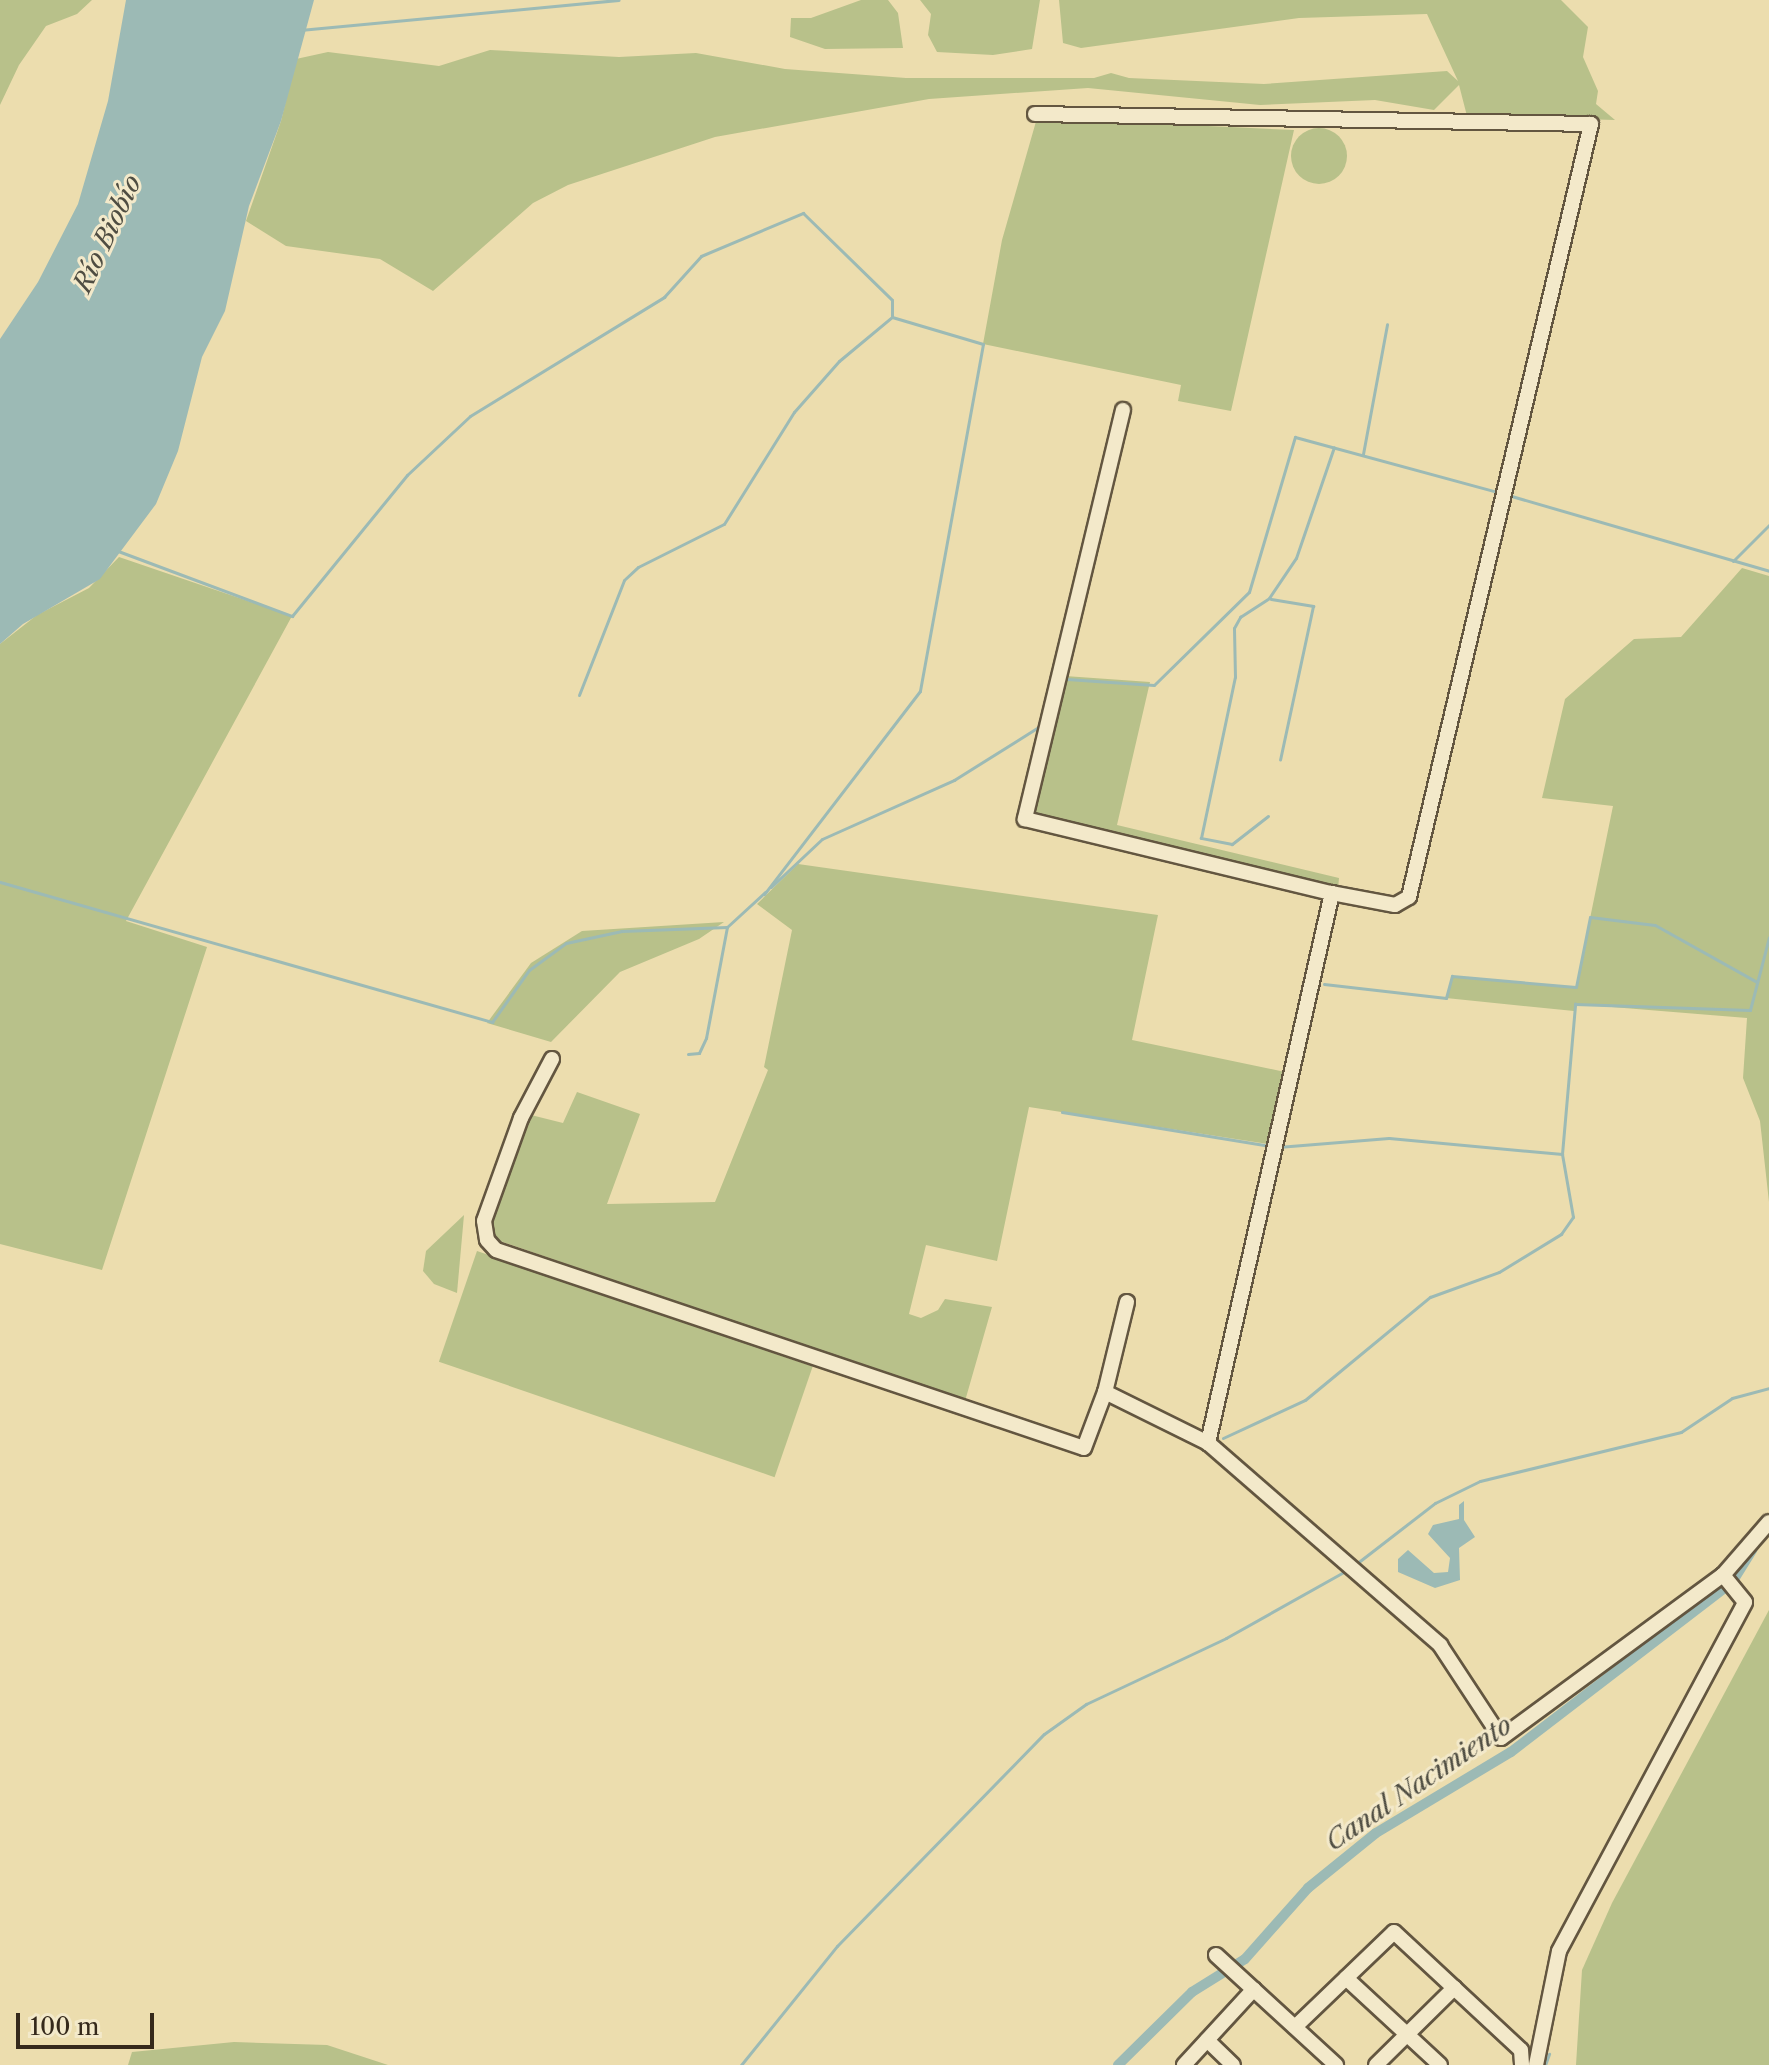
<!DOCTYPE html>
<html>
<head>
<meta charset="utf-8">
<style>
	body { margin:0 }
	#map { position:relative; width:1769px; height:2065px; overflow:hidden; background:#ecddae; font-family:"Libre Caslon Text",serif }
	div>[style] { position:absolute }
	.green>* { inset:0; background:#b8c18a; transform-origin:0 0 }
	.round { border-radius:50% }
	.water>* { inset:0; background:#9cbab5 }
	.stream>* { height:3px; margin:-1.5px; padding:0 1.5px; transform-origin:1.5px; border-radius:1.5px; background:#9cbab5 }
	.canal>* { height:10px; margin:-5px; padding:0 5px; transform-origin:5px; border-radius:5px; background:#9cbab5 }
	.roads { filter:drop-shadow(2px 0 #635640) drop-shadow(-2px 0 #635640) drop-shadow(0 2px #635640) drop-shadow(0 -2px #635640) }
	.minor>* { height:14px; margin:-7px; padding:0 7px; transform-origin:7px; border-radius:7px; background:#f3e9ca }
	span { translate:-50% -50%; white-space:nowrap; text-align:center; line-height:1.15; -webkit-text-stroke:6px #f3e9ca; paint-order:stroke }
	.water-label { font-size:26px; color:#4f4d42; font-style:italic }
	.scale { position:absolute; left:16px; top:2013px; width:138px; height:36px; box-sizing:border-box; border:4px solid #35291b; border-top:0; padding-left:10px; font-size:24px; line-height:28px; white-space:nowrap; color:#35291b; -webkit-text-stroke:6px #f3e9ca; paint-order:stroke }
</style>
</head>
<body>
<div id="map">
	<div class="green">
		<i style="clip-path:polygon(0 0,92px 0,77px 14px,46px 26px,19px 65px,0 105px)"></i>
		<i style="clip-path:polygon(861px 0,888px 0,898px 13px,903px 48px,825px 49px,790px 37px,791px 18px,811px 18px)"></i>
		<i style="clip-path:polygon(920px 0,1040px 0,1032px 49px,993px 55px,937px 52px,928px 35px,931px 14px)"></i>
		<i style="clip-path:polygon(1059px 0,1561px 0,1588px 27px,1583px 57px,1598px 91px,1596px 104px,1615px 120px,1467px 116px,1459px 85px,1434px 110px,1375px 100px,1260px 105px,1088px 88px,929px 99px,715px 137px,568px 185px,533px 203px,433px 291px,380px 259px,286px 246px,246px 221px,281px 121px,296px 59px,328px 52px,439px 66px,490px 50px,619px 57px,696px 53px,785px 69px,906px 78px,1094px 78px,1111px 73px,1129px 78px,1264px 84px,1447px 71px,1458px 81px,1427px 14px,1299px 18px,1081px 48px,1063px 43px)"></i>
		<i style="clip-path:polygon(1037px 118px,1294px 130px,1231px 411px,1178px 401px,1181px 385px,983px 344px,1002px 240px)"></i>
		<i class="round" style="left:1291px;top:128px;width:56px;height:56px"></i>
		<i style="clip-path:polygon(119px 557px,292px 616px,126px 921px,207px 947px,102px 1270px,0 1244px,0 644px,37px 615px,89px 588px)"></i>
		<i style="clip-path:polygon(1742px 568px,1769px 576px,1769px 1202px,1760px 1121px,1743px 1078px,1747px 1018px,1575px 1004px,1574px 1011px,1446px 998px,1452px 976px,1576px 987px,1613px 806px,1542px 798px,1565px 699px,1634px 639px,1681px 637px)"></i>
		<i style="clip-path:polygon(1065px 676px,1150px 682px,1117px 825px,1339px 878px,1338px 889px,1030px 814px)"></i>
		<i style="clip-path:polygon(798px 864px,1158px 915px,1132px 1040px,1285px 1072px,1268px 1144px,1029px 1107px,997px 1261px,926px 1245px,909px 1314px,921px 1318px,938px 1310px,945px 1299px,992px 1307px,965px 1401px,491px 1238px,490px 1215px,531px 1115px,563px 1123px,577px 1092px,640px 1114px,607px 1204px,715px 1202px,768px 1070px,764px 1067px,792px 930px,757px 904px)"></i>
		<i style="clip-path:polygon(724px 922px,699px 939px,620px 972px,551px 1042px,487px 1023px,531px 963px,582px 931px)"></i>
		<i style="clip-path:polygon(464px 1215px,457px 1293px,434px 1284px,423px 1271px,426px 1251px)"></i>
		<i style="left:477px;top:1251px;width:355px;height:117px;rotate:19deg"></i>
		<i style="clip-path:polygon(1769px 1610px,1769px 2065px,1576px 2065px,1582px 1970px,1612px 1903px)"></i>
		<i style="clip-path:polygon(234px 2042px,327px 2045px,388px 2065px,128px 2065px,132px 2052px)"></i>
	</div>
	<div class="water">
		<i style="clip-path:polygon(126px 0,314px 0,281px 121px,249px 206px,225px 311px,202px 357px,178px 451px,156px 504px,100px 579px,23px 624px,0 644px,0 339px,38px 282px,78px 204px,108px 101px)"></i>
		<i style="clip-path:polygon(1464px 1501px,1464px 1520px,1475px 1537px,1459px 1548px,1460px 1580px,1435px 1588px,1398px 1572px,1398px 1559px,1408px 1550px,1434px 1573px,1448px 1572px,1450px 1558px,1428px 1534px,1433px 1525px,1459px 1519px,1459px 1505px)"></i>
	</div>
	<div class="stream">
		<i style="left:300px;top:30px;width:320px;rotate:-5.4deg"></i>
		<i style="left:1363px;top:454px;width:132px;rotate:-79.5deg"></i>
		<i style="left:1508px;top:495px;width:272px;rotate:16.2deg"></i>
		<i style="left:118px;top:551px;width:186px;rotate:20.5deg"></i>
		<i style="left:292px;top:616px;width:182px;rotate:-50.8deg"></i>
		<i style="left:407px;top:475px;width:86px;rotate:-43.1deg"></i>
		<i style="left:470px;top:416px;width:228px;rotate:-31.5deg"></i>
		<i style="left:664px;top:297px;width:55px;rotate:-47.9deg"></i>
		<i style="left:701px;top:256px;width:111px;rotate:-22.9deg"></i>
		<i style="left:803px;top:213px;width:124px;rotate:44.3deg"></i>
		<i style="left:892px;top:300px;width:17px;rotate:90deg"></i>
		<i style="left:892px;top:317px;width:95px;rotate:16.5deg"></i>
		<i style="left:983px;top:344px;width:353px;rotate:100.3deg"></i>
		<i style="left:920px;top:691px;width:256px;rotate:127.5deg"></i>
		<i style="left:1733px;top:561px;width:51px;rotate:-45deg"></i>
		<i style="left:1271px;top:599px;width:43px;rotate:9.5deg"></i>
		<i style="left:1313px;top:606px;width:157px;rotate:102.1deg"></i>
		<i style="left:1067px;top:679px;width:87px;rotate:3.9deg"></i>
		<i style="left:1154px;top:685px;width:133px;rotate:-44.4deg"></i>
		<i style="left:1249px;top:592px;width:162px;rotate:-73.5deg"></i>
		<i style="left:1295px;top:437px;width:213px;rotate:15.2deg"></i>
		<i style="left:579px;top:695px;width:123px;rotate:-68.6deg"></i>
		<i style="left:624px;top:580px;width:19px;rotate:-43deg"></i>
		<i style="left:638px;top:567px;width:96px;rotate:-26.6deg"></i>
		<i style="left:724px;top:524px;width:132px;rotate:-58deg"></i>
		<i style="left:794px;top:412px;width:68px;rotate:-48.6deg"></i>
		<i style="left:839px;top:361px;width:69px;rotate:-39.7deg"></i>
		<i style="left:1268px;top:816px;width:46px;rotate:142.1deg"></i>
		<i style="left:1232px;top:844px;width:32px;rotate:-169deg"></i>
		<i style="left:1201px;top:838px;width:165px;rotate:-78.1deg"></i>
		<i style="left:1235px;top:677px;width:49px;rotate:-91.2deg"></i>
		<i style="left:1234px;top:628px;width:13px;rotate:-61deg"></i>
		<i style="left:1240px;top:617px;width:35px;rotate:-33deg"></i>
		<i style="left:1269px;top:598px;width:48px;rotate:-56deg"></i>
		<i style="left:1296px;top:558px;width:117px;rotate:-71.1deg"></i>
		<i style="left:0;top:882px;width:512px;rotate:15.88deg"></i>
		<i style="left:492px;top:1022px;width:64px;rotate:-54.6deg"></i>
		<i style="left:529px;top:970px;width:46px;rotate:-36.1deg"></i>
		<i style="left:566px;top:943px;width:57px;rotate:-12.1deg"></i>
		<i style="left:622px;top:931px;width:105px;rotate:-2.2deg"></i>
		<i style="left:727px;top:927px;width:52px;rotate:-42.6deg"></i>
		<i style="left:771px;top:887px;width:70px;rotate:-43.3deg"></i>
		<i style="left:822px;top:839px;width:145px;rotate:-24.1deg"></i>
		<i style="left:954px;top:780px;width:102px;rotate:-32.1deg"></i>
		<i style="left:1324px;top:984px;width:123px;rotate:6.5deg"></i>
		<i style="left:1446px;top:998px;width:23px;rotate:-75deg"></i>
		<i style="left:1452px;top:976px;width:124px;rotate:5.1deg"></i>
		<i style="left:1576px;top:987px;width:71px;rotate:-78.7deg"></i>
		<i style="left:1590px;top:917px;width:65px;rotate:7deg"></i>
		<i style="left:1655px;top:925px;width:117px;rotate:29.2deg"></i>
		<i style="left:688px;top:1054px;width:11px;rotate:-5deg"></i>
		<i style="left:699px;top:1053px;width:17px;rotate:-65deg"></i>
		<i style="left:706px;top:1038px;width:113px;rotate:-79.3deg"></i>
		<i style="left:1062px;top:1112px;width:211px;rotate:9.3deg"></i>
		<i style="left:1278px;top:1147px;width:111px;rotate:-4.6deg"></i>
		<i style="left:1389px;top:1138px;width:174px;rotate:5.3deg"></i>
		<i style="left:1562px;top:1154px;width:151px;rotate:-85deg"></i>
		<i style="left:1575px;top:1004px;width:175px;rotate:2deg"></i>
		<i style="left:1750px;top:1010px;width:75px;rotate:-75.4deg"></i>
		<i style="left:1223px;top:1438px;width:90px;rotate:-24.9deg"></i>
		<i style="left:1305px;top:1400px;width:162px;rotate:-39.5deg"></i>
		<i style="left:1430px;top:1297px;width:73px;rotate:-19.9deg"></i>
		<i style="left:1499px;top:1272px;width:73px;rotate:-31.5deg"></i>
		<i style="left:1561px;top:1234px;width:21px;rotate:-55deg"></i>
		<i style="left:1573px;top:1217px;width:64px;rotate:-99.9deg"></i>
		<i style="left:1356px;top:1564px;width:100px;rotate:-37.7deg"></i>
		<i style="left:1435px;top:1503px;width:50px;rotate:-26.1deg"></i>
		<i style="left:1480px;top:1481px;width:207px;rotate:-13.7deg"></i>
		<i style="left:1681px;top:1432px;width:61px;rotate:-33.7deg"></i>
		<i style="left:1732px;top:1398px;width:38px;rotate:-15deg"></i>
		<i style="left:741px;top:2065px;width:153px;rotate:-51.1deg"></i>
		<i style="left:837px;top:1946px;width:296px;rotate:-45.7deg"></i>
		<i style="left:1044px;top:1734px;width:52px;rotate:-35.5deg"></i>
		<i style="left:1086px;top:1704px;width:155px;rotate:-25.2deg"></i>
		<i style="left:1226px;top:1638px;width:139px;rotate:-29.3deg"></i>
		<i style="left:1545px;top:2065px;width:12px;rotate:-70deg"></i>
	</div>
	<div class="canal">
		<i style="left:1736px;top:1576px;width:31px;rotate:-58deg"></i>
		<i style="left:1118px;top:2065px;width:104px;rotate:-44.6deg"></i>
		<i style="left:1192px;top:1992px;width:62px;rotate:-31.9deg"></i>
		<i style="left:1245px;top:1959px;width:95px;rotate:-48.4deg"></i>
		<i style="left:1308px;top:1888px;width:87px;rotate:-39deg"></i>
		<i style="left:1376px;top:1833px;width:157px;rotate:-31deg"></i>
		<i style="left:1511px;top:1752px;width:270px;rotate:-37.5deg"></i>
	</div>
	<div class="roads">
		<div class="minor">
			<i style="left:1035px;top:114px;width:556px;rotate:1.03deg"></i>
			<i style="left:1591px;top:124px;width:794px;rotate:103.25deg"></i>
			<i style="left:1409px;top:897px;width:16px;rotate:150deg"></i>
			<i style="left:1395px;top:905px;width:64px;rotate:-169.2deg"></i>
			<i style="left:1123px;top:410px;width:421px;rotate:103.5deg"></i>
			<i style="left:1025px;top:819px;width:316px;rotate:13.6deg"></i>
			<i style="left:1332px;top:893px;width:564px;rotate:102.71deg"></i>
			<i style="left:1208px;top:1443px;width:308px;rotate:41deg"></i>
			<i style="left:1440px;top:1645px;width:111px;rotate:56.7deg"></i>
			<i style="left:1501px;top:1738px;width:275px;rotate:-36.3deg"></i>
			<i style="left:1723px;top:1575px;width:70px;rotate:-49deg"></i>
			<i style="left:552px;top:1059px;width:67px;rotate:117.7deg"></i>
			<i style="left:521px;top:1118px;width:109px;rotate:109.8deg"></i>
			<i style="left:484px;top:1221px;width:19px;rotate:81deg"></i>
			<i style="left:487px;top:1240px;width:13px;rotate:48deg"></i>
			<i style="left:496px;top:1250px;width:620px;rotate:18.61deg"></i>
			<i style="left:1084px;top:1448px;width:60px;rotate:-69.4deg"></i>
			<i style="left:1127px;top:1302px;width:93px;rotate:103.7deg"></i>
			<i style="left:1105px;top:1392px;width:115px;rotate:26.3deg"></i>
			<i style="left:1216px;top:1955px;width:163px;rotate:42.5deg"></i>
			<i style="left:1346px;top:1978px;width:128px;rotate:42.8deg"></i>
			<i style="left:1295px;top:2027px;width:137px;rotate:-43.8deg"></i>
			<i style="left:1394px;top:1932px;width:173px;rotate:42.9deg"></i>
			<i style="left:1521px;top:2050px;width:15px;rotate:86deg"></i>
			<i style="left:1207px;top:2040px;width:36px;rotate:44deg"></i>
			<i style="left:1184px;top:2065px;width:103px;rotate:-47.4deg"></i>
			<i style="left:1376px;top:2065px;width:110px;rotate:-44.6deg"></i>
			<i style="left:1536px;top:2065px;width:116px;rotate:-78.6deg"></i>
			<i style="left:1559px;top:1951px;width:395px;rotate:-61.9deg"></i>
			<i style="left:1745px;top:1602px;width:35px;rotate:-129deg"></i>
		</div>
	</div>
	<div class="water-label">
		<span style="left:108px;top:234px;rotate:-65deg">Río Biobío</span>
		<span style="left:1419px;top:1784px;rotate:-34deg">Canal Nacimiento</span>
	</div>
	<div class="scale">100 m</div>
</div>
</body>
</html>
